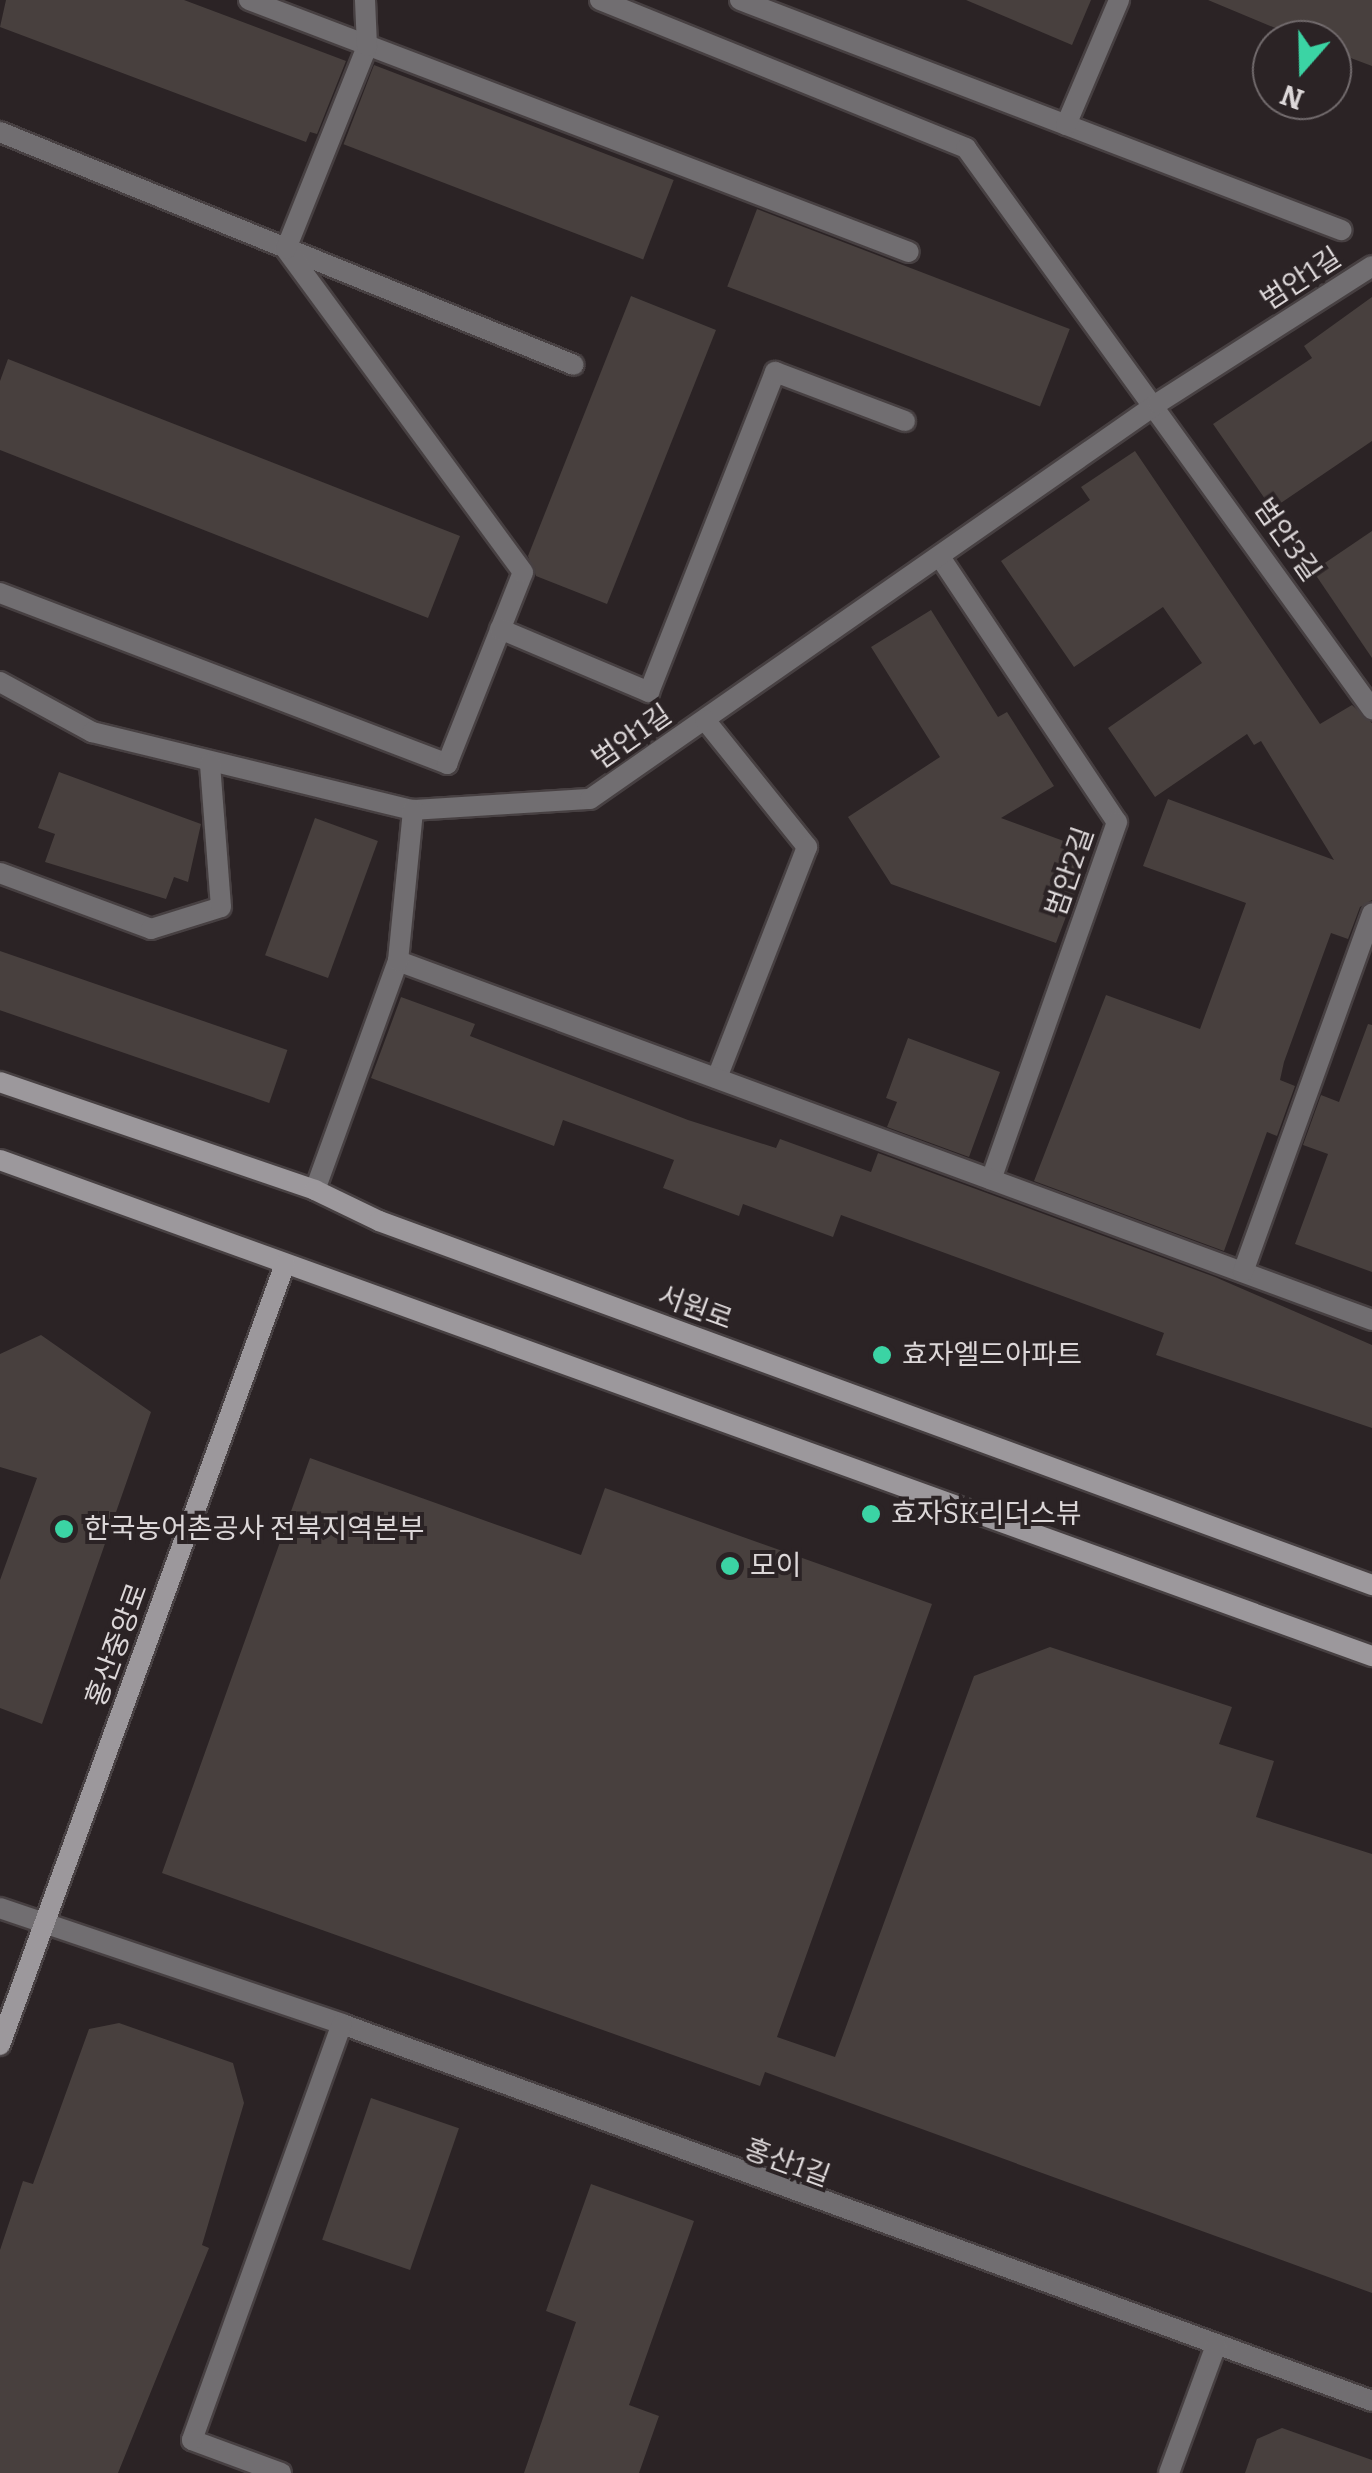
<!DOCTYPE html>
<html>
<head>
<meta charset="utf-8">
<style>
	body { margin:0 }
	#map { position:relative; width:1372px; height:2473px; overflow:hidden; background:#2b2325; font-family:Bitter,"Noto Sans KR",serif }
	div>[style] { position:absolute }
	.building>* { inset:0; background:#48403e; transform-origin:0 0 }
	.roads { filter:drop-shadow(2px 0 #474042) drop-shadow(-2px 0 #474042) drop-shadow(0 2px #474042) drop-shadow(0 -2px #474042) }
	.lane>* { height:20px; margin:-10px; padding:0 10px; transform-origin:10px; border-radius:10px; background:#716e71 }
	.street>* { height:20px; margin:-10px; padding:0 10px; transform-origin:10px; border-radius:10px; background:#716e71 }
	.secondary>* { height:20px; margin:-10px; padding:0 10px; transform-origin:10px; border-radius:10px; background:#9c989c }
	.dots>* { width:28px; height:28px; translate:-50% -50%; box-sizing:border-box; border:5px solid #2b2325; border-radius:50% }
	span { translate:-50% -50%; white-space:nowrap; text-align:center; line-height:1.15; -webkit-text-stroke:8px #2b2325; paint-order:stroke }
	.street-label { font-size:28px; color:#dcd7d8 }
	.poi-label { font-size:28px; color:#dcd7d8 }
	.left { translate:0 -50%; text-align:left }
	.north { position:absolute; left:1252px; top:20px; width:100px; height:100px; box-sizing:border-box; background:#2b2325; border:2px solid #726b6d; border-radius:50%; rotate:200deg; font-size:28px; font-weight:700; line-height:40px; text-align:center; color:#dcd7d8 }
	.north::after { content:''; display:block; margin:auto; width:35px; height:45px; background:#3bd4a4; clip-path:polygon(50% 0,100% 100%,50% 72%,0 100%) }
</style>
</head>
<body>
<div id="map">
	<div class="building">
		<i style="clip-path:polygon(6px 0,184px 0,346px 61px,317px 134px,310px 132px,306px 142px,0 27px)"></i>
		<i style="clip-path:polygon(966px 0,1091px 0,1072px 45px)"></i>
		<i style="clip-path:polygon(1208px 0,1372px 0,1372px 66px,1332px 51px,1332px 40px,1304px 40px)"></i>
		<i style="left:374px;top:65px;width:321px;height:85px;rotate:21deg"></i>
		<i style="left:757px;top:209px;width:335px;height:83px;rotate:21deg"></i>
		<i style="clip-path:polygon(631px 296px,716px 330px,607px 604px,536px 576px,528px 556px)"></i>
		<i style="clip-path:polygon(1372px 297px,1372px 441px,1272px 509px,1213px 424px,1312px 358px,1304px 346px)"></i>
		<i style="clip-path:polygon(8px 359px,460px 536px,428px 618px,0 450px,0 381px)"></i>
		<i style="clip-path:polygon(1135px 451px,1320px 724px,1352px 705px,1372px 723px,1372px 900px,1360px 907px,1348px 939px,1331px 933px,1284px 1062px,1280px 1080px,1295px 1086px,1277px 1136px,1267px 1132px,1224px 1251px,1034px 1181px,1106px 995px,1200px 1029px,1246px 903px,1143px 866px,1168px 799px,1334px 860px,1261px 741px,1254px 745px,1247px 734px,1155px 797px,1108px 728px,1202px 663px,1163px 607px,1074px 667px,1001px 561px,1090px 500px,1081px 487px)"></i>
		<i style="clip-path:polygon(1372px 531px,1372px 658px,1313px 571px)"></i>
		<i style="clip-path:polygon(931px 610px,998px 717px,1007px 712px,1054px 786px,1001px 818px,1091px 851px,1056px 943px,891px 884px,848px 817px,940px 757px,871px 647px)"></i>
		<i style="clip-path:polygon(59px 772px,201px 824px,188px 882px,174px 877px,166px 899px,45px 862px,55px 834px,38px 828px)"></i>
		<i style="left:315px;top:818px;width:67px;height:146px;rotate:20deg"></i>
		<i style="left:0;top:951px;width:304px;height:56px;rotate:19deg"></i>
		<i style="clip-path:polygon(401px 997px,475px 1024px,470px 1036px,688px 1120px,776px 1148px,780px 1139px,871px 1172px,878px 1153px,1215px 1277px,1372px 1345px,1372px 1428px,1156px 1355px,1164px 1333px,841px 1215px,833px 1237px,743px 1204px,739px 1216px,663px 1188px,674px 1160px,563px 1120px,554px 1146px,371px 1078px)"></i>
		<i style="clip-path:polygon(1368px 1024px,1372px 1025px,1372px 1272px,1295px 1244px,1328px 1154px,1303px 1145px,1321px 1095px,1339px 1102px)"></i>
		<i style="clip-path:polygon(908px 1038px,1000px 1072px,969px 1157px,887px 1127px,897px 1102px,886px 1098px)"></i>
		<i style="clip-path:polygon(41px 1335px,151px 1412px,42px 1724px,0 1708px,0 1580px,37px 1478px,0 1467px,0 1354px)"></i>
		<i style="clip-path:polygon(310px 1458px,581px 1555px,605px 1488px,932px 1604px,777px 2037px,835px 2057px,974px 1676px,1050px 1647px,1232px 1707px,1219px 1744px,1274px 1761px,1256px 1817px,1372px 1854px,1372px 2293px,765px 2072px,760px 2086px,162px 1873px)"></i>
		<i style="clip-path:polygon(119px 2023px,233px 2063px,244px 2103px,202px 2245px,209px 2248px,118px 2473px,0 2473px,0 2250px,23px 2181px,33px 2184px,89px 2029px)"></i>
		<i style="left:371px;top:2098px;width:93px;height:150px;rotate:19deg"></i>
		<i style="clip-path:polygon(591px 2184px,694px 2221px,629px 2405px,659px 2416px,639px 2473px,524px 2473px,576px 2322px,546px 2311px)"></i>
		<i style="clip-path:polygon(1282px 2428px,1372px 2460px,1372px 2473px,1245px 2473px,1257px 2439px)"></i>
	</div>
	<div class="roads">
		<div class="lane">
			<i style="left:249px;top:0;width:706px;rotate:20.9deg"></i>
			<i style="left:740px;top:0;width:644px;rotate:20.94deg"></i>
			<i style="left:1066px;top:125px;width:136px;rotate:-67deg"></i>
			<i style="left:0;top:132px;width:619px;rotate:22.09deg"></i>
			<i style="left:0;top:593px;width:479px;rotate:20.9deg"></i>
			<i style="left:447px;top:764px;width:206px;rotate:-68.4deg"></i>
			<i style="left:523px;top:572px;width:401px;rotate:-126.3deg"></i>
			<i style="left:286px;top:249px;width:219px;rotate:-68.2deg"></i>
			<i style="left:367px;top:46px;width:46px;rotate:-92.5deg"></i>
			<i style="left:500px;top:629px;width:162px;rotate:22.9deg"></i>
			<i style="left:649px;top:692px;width:344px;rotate:-68.5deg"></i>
			<i style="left:775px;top:372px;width:139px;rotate:20.7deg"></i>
		</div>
		<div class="street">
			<i style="left:600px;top:0;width:395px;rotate:22deg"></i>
			<i style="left:966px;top:148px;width:693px;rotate:54.11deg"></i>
			<i style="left:942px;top:560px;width:315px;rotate:56.3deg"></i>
			<i style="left:1117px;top:822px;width:379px;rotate:109.4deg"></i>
			<i style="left:0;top:682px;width:105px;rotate:28.5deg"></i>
			<i style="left:92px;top:732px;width:330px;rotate:13.7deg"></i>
			<i style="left:413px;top:810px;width:177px;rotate:-3.6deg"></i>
			<i style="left:590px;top:799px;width:692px;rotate:-34.88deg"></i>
			<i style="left:1158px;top:403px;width:254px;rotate:-32.6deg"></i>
			<i style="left:705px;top:720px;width:163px;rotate:51.2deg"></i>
			<i style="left:807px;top:847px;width:248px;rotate:111.3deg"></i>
			<i style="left:0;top:873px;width:161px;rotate:20.3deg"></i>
			<i style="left:151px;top:929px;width:73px;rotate:-17.4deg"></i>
			<i style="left:221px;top:907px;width:144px;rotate:-94.4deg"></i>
			<i style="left:398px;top:961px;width:1038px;rotate:20.23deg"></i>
			<i style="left:315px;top:1190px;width:244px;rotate:-70.1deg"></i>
			<i style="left:398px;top:961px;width:152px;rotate:-84.3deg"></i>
			<i style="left:1243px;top:1272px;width:381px;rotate:-70.2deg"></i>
			<i style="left:0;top:1908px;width:361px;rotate:18.7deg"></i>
			<i style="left:342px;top:2024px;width:1097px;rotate:20.1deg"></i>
			<i style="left:281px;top:2473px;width:95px;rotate:-159.7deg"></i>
			<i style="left:192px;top:2440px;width:442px;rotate:-70.2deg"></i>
			<i style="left:1169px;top:2473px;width:136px;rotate:-69.8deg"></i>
		</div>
		<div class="secondary">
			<i style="left:0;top:1082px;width:333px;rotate:18.9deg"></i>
			<i style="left:315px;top:1190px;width:71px;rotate:25.8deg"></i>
			<i style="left:379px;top:1221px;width:1058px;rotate:20.13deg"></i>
			<i style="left:0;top:1160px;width:1459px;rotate:19.88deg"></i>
			<i style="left:0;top:2045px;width:831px;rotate:-69.95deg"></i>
		</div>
	</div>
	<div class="dots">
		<i style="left:882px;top:1355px;background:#3bd4a4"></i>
		<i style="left:871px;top:1514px;background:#3bd4a4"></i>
		<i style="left:64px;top:1529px;background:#3bd4a4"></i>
		<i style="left:730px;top:1566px;background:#3bd4a4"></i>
	</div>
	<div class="street-label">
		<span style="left:1301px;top:279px;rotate:-33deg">범안1길</span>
		<span style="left:1287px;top:540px;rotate:55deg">범안3길</span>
		<span style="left:632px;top:737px;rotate:-35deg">범안1길</span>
		<span style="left:1070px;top:872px;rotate:-71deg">범안2길</span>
		<span style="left:695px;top:1308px;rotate:20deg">서원로</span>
		<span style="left:117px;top:1645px;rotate:-70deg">홍산중앙로</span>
		<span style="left:787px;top:2163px;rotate:20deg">홍산1길</span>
	</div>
	<div class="poi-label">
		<span class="left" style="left:902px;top:1355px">효자엘드아파트</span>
		<span class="left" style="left:891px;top:1514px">효자SK리더스뷰</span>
		<span class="left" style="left:84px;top:1529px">한국농어촌공사 전북지역본부</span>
		<span class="left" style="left:750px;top:1566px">모이</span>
	</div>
	<div class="north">N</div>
</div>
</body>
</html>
